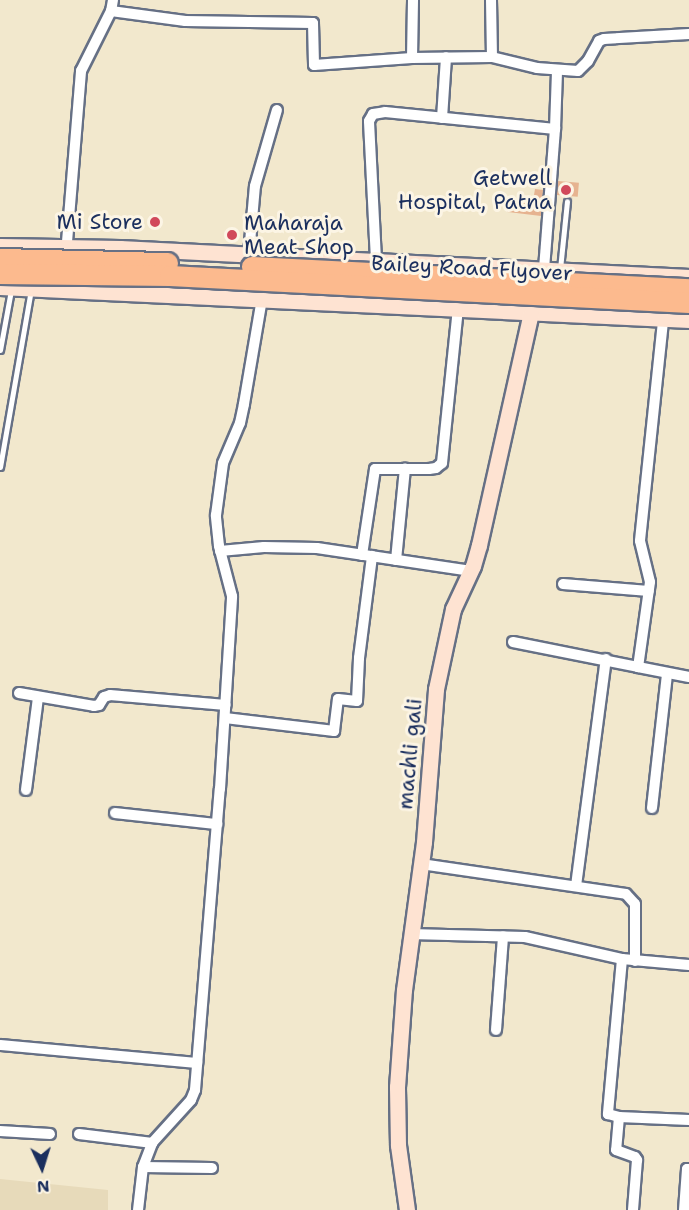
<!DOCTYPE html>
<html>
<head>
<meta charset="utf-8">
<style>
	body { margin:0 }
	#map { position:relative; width:689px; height:1210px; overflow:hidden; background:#f2e8cd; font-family:"Shantell Sans",sans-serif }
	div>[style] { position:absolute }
	.built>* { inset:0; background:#e7daba }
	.building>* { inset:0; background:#e6b390; transform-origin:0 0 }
	.roads { filter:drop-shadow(2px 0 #667085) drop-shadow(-2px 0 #667085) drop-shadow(0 2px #667085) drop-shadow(0 -2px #667085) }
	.lane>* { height:5px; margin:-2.5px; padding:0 2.5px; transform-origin:2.5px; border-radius:2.5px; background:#fff }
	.street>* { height:10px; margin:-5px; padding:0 5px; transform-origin:5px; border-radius:5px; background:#fff }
	.secondary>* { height:15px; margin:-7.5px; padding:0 7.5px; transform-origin:7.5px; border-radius:7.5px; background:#fee3d2 }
	.bridges { filter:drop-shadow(2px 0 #667085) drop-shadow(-2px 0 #667085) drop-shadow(0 2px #667085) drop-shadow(0 -2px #667085) }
	.highway-bridge>* { height:20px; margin:-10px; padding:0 10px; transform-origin:10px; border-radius:10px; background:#fcba8e }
	.dots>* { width:16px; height:16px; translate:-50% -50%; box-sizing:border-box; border:3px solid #fcf5e5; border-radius:50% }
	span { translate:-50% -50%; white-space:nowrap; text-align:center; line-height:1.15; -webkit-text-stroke:6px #fcf5e5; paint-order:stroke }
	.poi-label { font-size:21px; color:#1b2f5e }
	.right { translate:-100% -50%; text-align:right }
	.left { translate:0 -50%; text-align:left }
	.street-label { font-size:21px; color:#1b2f5e }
	.north { position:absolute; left:12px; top:1138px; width:60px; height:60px; -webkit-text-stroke:4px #fcf5e5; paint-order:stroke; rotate:176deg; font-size:16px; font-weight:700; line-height:24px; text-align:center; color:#1b2f5e }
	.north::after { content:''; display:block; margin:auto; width:21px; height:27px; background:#1b2f5e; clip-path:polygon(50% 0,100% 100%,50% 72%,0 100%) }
</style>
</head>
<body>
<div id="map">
	<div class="built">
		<i style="clip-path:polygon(0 1179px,108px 1190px,108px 1210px,0 1210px)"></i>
	</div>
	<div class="building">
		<i style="left:558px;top:181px;width:21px;height:14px;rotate:5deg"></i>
		<i style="clip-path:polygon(535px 189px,543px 190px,541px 216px,507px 212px,509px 198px,533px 201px)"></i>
	</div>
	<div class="roads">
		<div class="lane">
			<i style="left:560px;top:269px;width:68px;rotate:-84.1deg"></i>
			<i style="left:0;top:350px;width:61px;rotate:-79.6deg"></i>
			<i style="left:0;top:467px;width:180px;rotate:-80.1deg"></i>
		</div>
		<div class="street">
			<i style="left:113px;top:0;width:11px;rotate:100deg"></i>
			<i style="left:111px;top:11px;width:75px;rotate:7.7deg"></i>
			<i style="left:185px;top:21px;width:128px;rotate:0.9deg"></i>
			<i style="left:313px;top:23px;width:42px;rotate:88.6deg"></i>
			<i style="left:314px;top:65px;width:98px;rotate:-4.1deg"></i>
			<i style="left:412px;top:58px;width:80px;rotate:-0.7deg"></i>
			<i style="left:492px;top:57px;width:46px;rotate:13.7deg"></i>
			<i style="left:537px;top:68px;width:41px;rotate:4.2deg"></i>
			<i style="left:578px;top:71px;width:14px;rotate:-45deg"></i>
			<i style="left:588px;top:61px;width:23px;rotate:-61deg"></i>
			<i style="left:599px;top:41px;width:5px;rotate:-22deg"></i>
			<i style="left:604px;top:39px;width:85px;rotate:-3.4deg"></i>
			<i style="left:491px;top:0;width:57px;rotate:89deg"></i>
			<i style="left:412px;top:58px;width:58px;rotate:-89deg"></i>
			<i style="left:442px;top:118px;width:61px;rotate:-86.2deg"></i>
			<i style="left:555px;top:129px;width:58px;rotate:-88deg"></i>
			<i style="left:66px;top:254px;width:184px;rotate:-85.3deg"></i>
			<i style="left:81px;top:71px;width:67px;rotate:-63.4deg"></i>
			<i style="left:249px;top:254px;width:68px;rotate:-85deg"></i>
			<i style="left:255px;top:186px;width:79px;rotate:-73.9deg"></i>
			<i style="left:376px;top:260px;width:139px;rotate:-92.9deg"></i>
			<i style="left:369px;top:121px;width:8px;rotate:-60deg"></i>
			<i style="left:373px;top:114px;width:12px;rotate:-9deg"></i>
			<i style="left:385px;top:112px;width:171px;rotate:5.7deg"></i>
			<i style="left:555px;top:129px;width:141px;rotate:94.5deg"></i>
			<i style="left:664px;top:312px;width:230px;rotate:96deg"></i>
			<i style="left:640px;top:541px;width:42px;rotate:76.3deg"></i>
			<i style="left:650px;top:582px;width:86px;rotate:98deg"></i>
			<i style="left:638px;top:667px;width:52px;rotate:11.1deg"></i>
			<i style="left:220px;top:551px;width:44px;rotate:-5.2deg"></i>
			<i style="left:264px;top:547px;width:53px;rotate:1.1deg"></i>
			<i style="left:317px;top:548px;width:156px;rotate:8.5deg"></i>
			<i style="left:362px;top:555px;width:87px;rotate:-81.4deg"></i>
			<i style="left:375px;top:469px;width:54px"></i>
			<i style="left:429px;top:469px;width:7px;rotate:-8deg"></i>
			<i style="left:436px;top:468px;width:8px;rotate:-40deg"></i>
			<i style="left:442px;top:463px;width:155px;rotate:-84.1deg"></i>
			<i style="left:396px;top:560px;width:92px;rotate:-84.4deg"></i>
			<i style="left:563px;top:584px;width:86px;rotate:4.7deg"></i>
			<i style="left:513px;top:642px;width:127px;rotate:11.3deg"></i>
			<i style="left:19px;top:693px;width:76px;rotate:9.8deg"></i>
			<i style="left:94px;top:706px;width:5px;rotate:-11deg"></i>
			<i style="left:99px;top:705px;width:9px;rotate:-58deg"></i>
			<i style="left:104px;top:697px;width:6px;rotate:-18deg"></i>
			<i style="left:110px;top:695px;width:116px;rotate:4.9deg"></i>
			<i style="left:225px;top:718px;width:110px;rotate:6.8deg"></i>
			<i style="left:334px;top:731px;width:32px;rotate:-83deg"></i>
			<i style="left:338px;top:699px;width:19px;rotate:6deg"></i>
			<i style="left:357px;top:701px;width:43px;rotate:-87.3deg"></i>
			<i style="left:359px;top:658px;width:103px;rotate:-82.7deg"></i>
			<i style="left:26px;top:790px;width:94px;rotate:-82.6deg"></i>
			<i style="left:652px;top:808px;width:135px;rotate:-83.6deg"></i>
			<i style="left:115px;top:813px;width:103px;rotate:6.2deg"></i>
			<i style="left:421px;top:864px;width:207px;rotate:8.3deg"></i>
			<i style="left:626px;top:894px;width:13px;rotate:48deg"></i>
			<i style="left:635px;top:904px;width:57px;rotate:90deg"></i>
			<i style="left:576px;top:886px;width:229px;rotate:-82.5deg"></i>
			<i style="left:410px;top:934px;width:115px;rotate:1.5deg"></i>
			<i style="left:525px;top:937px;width:99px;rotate:12.8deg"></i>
			<i style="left:622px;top:959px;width:67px;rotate:5.1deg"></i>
			<i style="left:622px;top:959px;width:156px;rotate:95.2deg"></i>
			<i style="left:608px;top:1114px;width:11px;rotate:15deg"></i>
			<i style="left:619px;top:1117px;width:70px;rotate:2.5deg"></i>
			<i style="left:496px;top:1030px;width:94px;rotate:-85.7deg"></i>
			<i style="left:0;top:1045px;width:198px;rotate:5.2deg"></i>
			<i style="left:619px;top:1117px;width:33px;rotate:95deg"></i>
			<i style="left:616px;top:1150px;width:20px;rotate:20deg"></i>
			<i style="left:635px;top:1157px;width:4px;rotate:56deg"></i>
			<i style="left:637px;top:1160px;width:50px;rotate:94.6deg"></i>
			<i style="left:0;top:1131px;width:50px;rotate:3.4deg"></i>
			<i style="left:79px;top:1134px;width:74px;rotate:7deg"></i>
			<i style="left:143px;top:1167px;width:69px;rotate:0.8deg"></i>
			<i style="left:138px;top:1210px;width:43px;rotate:-83.4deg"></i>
			<i style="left:143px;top:1167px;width:26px;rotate:-69deg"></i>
			<i style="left:152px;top:1143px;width:58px;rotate:-47.8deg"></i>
			<i style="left:191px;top:1100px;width:11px;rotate:-68deg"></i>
			<i style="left:195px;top:1090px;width:302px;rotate:-85.3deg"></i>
			<i style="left:220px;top:789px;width:193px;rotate:-86.4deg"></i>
			<i style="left:232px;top:596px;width:52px;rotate:-104.6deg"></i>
			<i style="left:219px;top:546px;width:31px;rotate:-96deg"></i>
			<i style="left:216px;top:515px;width:52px;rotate:-82.3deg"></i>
			<i style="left:223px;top:463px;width:43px;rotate:-67deg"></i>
			<i style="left:240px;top:423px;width:19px;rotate:-78deg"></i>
			<i style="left:244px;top:404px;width:113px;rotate:-80.3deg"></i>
			<i style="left:684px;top:1210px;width:41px;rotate:-85.8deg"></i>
			<i style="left:687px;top:1169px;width:2px"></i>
		</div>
		<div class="secondary">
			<i style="left:0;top:246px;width:120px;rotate:1deg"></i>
			<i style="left:120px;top:248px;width:570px;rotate:2.92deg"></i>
			<i style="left:0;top:287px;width:690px;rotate:2.74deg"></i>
			<i style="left:407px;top:1210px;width:66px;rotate:-97.9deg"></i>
			<i style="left:398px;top:1145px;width:58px;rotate:-91deg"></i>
			<i style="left:397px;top:1087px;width:97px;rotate:-85.9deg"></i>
			<i style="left:404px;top:990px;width:149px;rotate:-82.3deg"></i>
			<i style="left:424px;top:842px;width:153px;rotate:-85.5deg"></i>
			<i style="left:436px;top:689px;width:82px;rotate:-78deg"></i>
			<i style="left:453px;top:609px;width:47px;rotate:-65.1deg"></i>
			<i style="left:473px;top:566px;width:22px;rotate:-74deg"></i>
			<i style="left:479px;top:545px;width:238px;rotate:-77.4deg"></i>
		</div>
	</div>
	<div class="bridges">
		<div class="highway-bridge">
			<i style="left:0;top:259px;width:168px;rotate:1.4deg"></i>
			<i style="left:252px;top:267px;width:438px;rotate:2.9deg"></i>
			<i style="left:0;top:274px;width:170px;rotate:0.7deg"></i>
			<i style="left:170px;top:276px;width:520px;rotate:2.98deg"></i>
		</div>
	</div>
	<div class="dots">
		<i style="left:566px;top:190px;background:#d1495b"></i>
		<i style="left:155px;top:222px;background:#d1495b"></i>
		<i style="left:232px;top:235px;background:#d1495b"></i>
	</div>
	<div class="poi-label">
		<span class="right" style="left:552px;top:190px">Getwell<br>Hospital, Patna</span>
		<span class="right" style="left:143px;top:222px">Mi Store</span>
		<span class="left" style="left:244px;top:235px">Maharaja<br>Meat Shop</span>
	</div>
	<div class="street-label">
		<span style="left:472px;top:268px;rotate:3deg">Bailey Road Flyover</span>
		<span style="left:410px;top:754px;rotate:-85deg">machli gali</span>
	</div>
	<div class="north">N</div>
</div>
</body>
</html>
